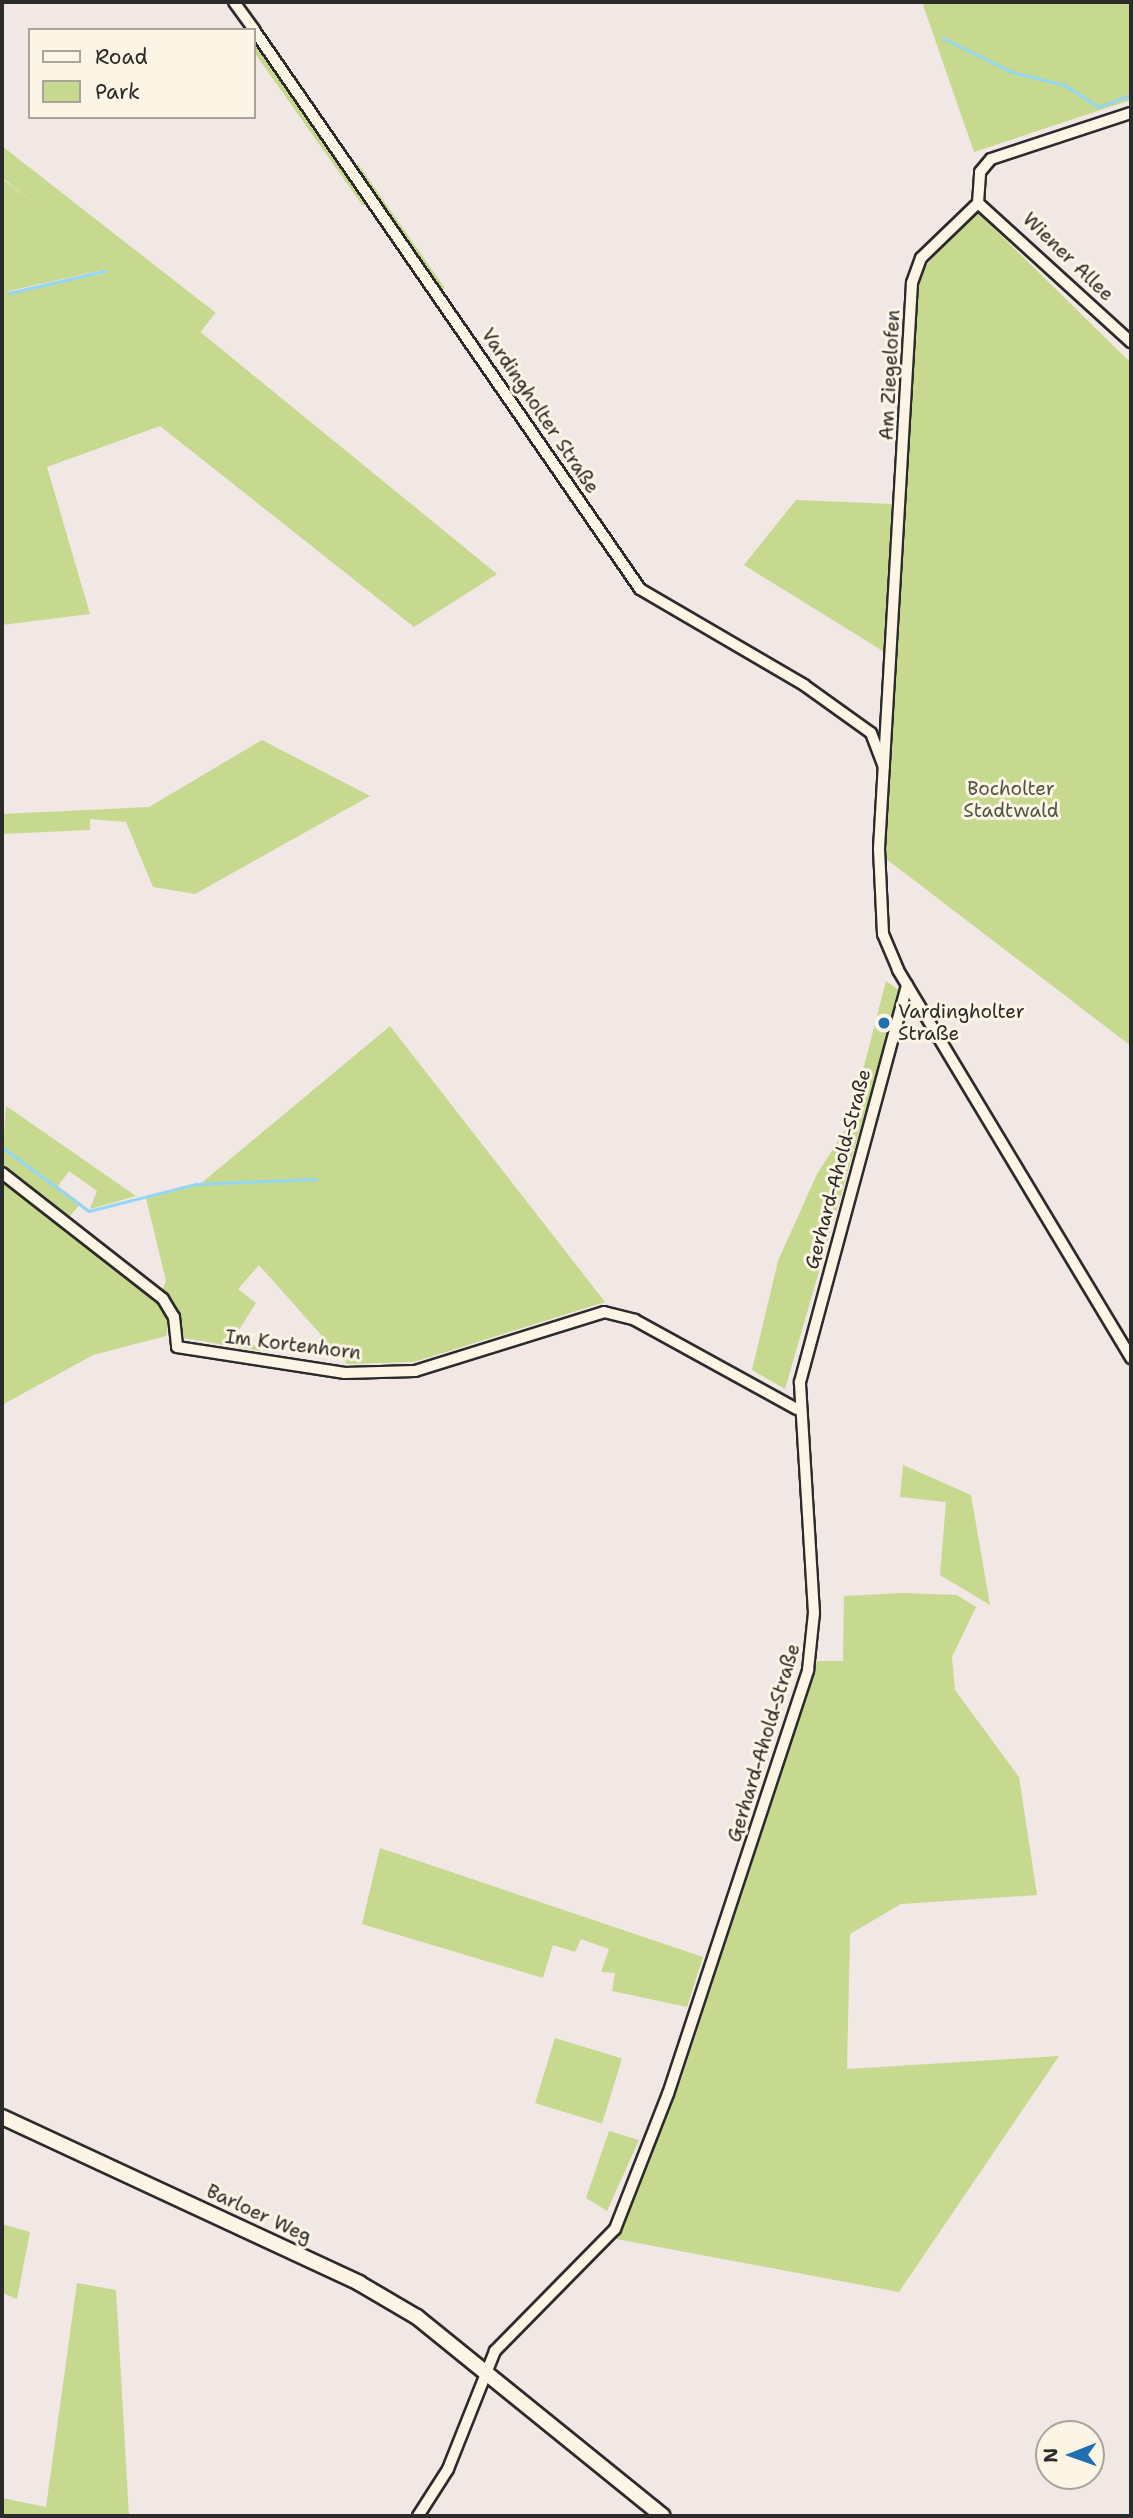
<!DOCTYPE html>
<html>
<head>
<meta charset="utf-8">
<style>
	body { margin:0 }
	#map { position:relative; width:1133px; height:2518px; overflow:hidden; background:#f1e7e4; font-family:"Shantell Sans",sans-serif }
	div>[style] { position:absolute }
	.green>* { inset:0; background:#c6d98e; transform-origin:0 0 }
	.stream>* { height:2.5px; margin:-1.25px; padding:0 1.25px; transform-origin:1.25px; border-radius:1.25px; background:#93d6f5 }
	.roads { filter:drop-shadow(2px 0 #2b2b2b) drop-shadow(-2px 0 #2b2b2b) drop-shadow(0 2px #2b2b2b) drop-shadow(0 -2px #2b2b2b) }
	.street>* { height:10px; margin:-5px; padding:0 5px; transform-origin:5px; border-radius:5px; background:#fcf5e5 }
	.secondary>* { height:14px; margin:-7px; padding:0 7px; transform-origin:7px; border-radius:7px; background:#fcf5e5 }
	.dots>* { width:19px; height:19px; translate:-50% -50%; box-sizing:border-box; border:4px solid #fcf5e5; border-radius:50% }
	span { translate:-50% -50%; white-space:nowrap; text-align:center; line-height:1.15; -webkit-text-stroke:6px #fcf5e5; paint-order:stroke }
	.street-label { font-size:19px; color:#2b2b2b }
	.park-label { font-size:19px; color:#525644 }
	.poi-label { font-size:19px; color:#2b2b2b }
	.left { translate:0 -50%; text-align:left }
	.frame { position:absolute; inset:0; border:4px solid #2b2b2b; pointer-events:none }
	.legend { position:absolute; left:28px; top:28px; width:228px; height:91px; box-sizing:border-box; background:#fcf5e5; border:2px solid #a8a49b; margin:0; padding:9px 12px; list-style:none; font-size:21px; color:#2b2b2b }
	.legend li { display:flex; align-items:center; gap:14px; height:35px }
	.legend b { width:35px; border:2px solid #a8a49b }
	.north { position:absolute; left:1035px; top:2420px; width:70px; height:70px; box-sizing:border-box; background:#fcf5e5; border:2px solid #a8a49b; border-radius:50%; rotate:269deg; font-size:19px; font-weight:700; line-height:28px; text-align:center; color:#2b2b2b }
	.north::after { content:''; display:block; margin:auto; width:24px; height:32px; background:#1f6fb2; clip-path:polygon(50% 0,100% 100%,50% 72%,0 100%) }
</style>
</head>
<body>
<div id="map">
	<div class="green">
		<i style="clip-path:polygon(922px 2px,1131px 2px,1131px 100px,974px 152px)"></i>
		<i style="clip-path:polygon(254px 37px,367px 202px,363px 206px,254px 52px)"></i>
		<i style="left:2px;top:146px;width:271px;height:25px;rotate:38deg"></i>
		<i style="left:358px;top:164px;width:151px;height:5px;rotate:55deg"></i>
		<i style="clip-path:polygon(evenodd,2px 179px,117px 264px,497px 574px,414px 627px,160px 426px,47px 467px,90px 614px,2px 625px,2px 179px,103px 270px,106px 273px,8px 292px,9px 291px,103px 270px)"></i>
		<i style="clip-path:polygon(975px 210px,1131px 363px,1131px 1046px,885px 858px,917px 276px)"></i>
		<i style="clip-path:polygon(796px 500px,892px 504px,886px 653px,744px 565px)"></i>
		<i style="clip-path:polygon(262px 740px,370px 796px,195px 894px,153px 887px,126px 822px,90px 819px,90px 830px,2px 834px,2px 814px,149px 807px)"></i>
		<i style="clip-path:polygon(886px 981px,900px 991px,785px 1389px,752px 1370px,778px 1261px,817px 1174px,849px 1124px)"></i>
		<i style="clip-path:polygon(390px 1026px,605px 1302px,414px 1362px,347px 1364px,259px 1265px,238px 1289px,256px 1303px,237px 1333px,261px 1351px,184px 1338px,176px 1307px,162px 1291px,166px 1281px,146px 1198px,199px 1185px)"></i>
		<i style="clip-path:polygon(6px 1106px,9px 1108px,136px 1196px,90px 1209px,97px 1191px,69px 1171px,58px 1186px,81px 1203px,70px 1216px,2px 1166px)"></i>
		<i style="clip-path:polygon(2px 1180px,161px 1306px,169px 1323px,166px 1336px,93px 1355px,2px 1405px)"></i>
		<i style="clip-path:polygon(903px 1465px,971px 1495px,990px 1605px,940px 1575px,946px 1502px,900px 1497px)"></i>
		<i style="clip-path:polygon(903px 1593px,957px 1595px,976px 1607px,952px 1657px,955px 1690px,1019px 1777px,1037px 1895px,901px 1904px,850px 1934px,847px 2069px,1059px 2056px,899px 2292px,616px 2239px,681px 2080px,817px 1661px,843px 1661px,844px 1596px)"></i>
		<i style="clip-path:polygon(380px 1848px,703px 1957px,687px 2007px,612px 1991px,615px 1973px,601px 1972px,609px 1949px,581px 1939px,575px 1952px,553px 1945px,543px 1978px,362px 1924px)"></i>
		<i style="left:555px;top:2038px;width:70px;height:68px;rotate:17deg"></i>
		<i style="clip-path:polygon(609px 2131px,639px 2140px,607px 2211px,586px 2198px)"></i>
		<i style="clip-path:polygon(2px 2224px,30px 2232px,17px 2299px,2px 2293px)"></i>
		<i style="clip-path:polygon(77px 2283px,116px 2290px,129px 2516px,2px 2516px,2px 2498px,46px 2507px)"></i>
	</div>
	<div class="stream">
		<i style="left:943px;top:38px;width:77px;rotate:26.2deg"></i>
		<i style="left:1012px;top:72px;width:55px;rotate:13.8deg"></i>
		<i style="left:1065px;top:85px;width:40px;rotate:32.9deg"></i>
		<i style="left:1099px;top:107px;width:34px;rotate:-21deg"></i>
		<i style="left:9px;top:293px;width:98px;rotate:-13deg"></i>
		<i style="left:2px;top:1147px;width:108px;rotate:36.3deg"></i>
		<i style="left:89px;top:1211px;width:110px;rotate:-14.2deg"></i>
		<i style="left:196px;top:1184px;width:120px;rotate:-2.4deg"></i>
	</div>
	<div class="roads">
		<div class="street">
			<i style="left:234px;top:2px;width:34px;rotate:54deg"></i>
			<i style="left:254px;top:30px;width:679px;rotate:55.37deg"></i>
			<i style="left:640px;top:589px;width:190px;rotate:30.3deg"></i>
			<i style="left:804px;top:685px;width:82px;rotate:35.6deg"></i>
			<i style="left:871px;top:733px;width:36px;rotate:69deg"></i>
			<i style="left:978px;top:203px;width:79px;rotate:136deg"></i>
			<i style="left:921px;top:258px;width:27px;rotate:110deg"></i>
			<i style="left:912px;top:283px;width:567px;rotate:93.34deg"></i>
			<i style="left:879px;top:849px;width:85px;rotate:87.3deg"></i>
			<i style="left:883px;top:934px;width:39px;rotate:67deg"></i>
			<i style="left:898px;top:970px;width:453px;rotate:59deg"></i>
			<i style="left:978px;top:203px;width:207px;rotate:42.3deg"></i>
			<i style="left:978px;top:203px;width:31px;rotate:-86deg"></i>
			<i style="left:980px;top:172px;width:17px;rotate:-50deg"></i>
			<i style="left:991px;top:159px;width:147px;rotate:-18.2deg"></i>
			<i style="left:2px;top:1173px;width:204px;rotate:38deg"></i>
			<i style="left:163px;top:1299px;width:21px;rotate:59deg"></i>
			<i style="left:174px;top:1317px;width:30px;rotate:84deg"></i>
			<i style="left:177px;top:1347px;width:170px;rotate:8.8deg"></i>
			<i style="left:345px;top:1373px;width:70px;rotate:-1.6deg"></i>
			<i style="left:415px;top:1371px;width:198px;rotate:-17.3deg"></i>
			<i style="left:604px;top:1312px;width:32px;rotate:14deg"></i>
			<i style="left:635px;top:1320px;width:185px;rotate:28.8deg"></i>
			<i style="left:418px;top:2516px;width:56px;rotate:-57.4deg"></i>
			<i style="left:448px;top:2469px;width:127px;rotate:-68.3deg"></i>
			<i style="left:495px;top:2351px;width:171px;rotate:-45.5deg"></i>
			<i style="left:615px;top:2229px;width:145px;rotate:-68.6deg"></i>
			<i style="left:668px;top:2094px;width:447px;rotate:-71.7deg"></i>
			<i style="left:808px;top:1670px;width:57px;rotate:-84deg"></i>
			<i style="left:814px;top:1613px;width:231px;rotate:-93.5deg"></i>
			<i style="left:800px;top:1382px;width:411px;rotate:-74.9deg"></i>
		</div>
		<div class="secondary">
			<i style="left:2px;top:2117px;width:394px;rotate:24.9deg"></i>
			<i style="left:359px;top:2283px;width:67px;rotate:30.4deg"></i>
			<i style="left:417px;top:2317px;width:316px;rotate:39deg"></i>
		</div>
	</div>
	<div class="dots">
		<i style="left:884px;top:1023px;background:#1f6fb2"></i>
	</div>
	<div class="street-label">
		<span style="left:1068px;top:257px;rotate:44deg">Wiener Allee</span>
		<span style="left:890px;top:375px;rotate:-87deg">Am Ziegelofen</span>
		<span style="left:540px;top:411px;rotate:56deg">Vardingholter Straße</span>
		<span style="left:838px;top:1169px;rotate:-75deg">Gerhard-Ahold-Straße</span>
		<span style="left:293px;top:1345px;rotate:7deg">Im Kortenhorn</span>
		<span style="left:764px;top:1743px;rotate:-73deg">Gerhard-Ahold-Straße</span>
		<span style="left:259px;top:2214px;rotate:25deg">Barloer Weg</span>
	</div>
	<div class="park-label">
		<span style="left:1011px;top:800px">Bocholter<br>Stadtwald</span>
	</div>
	<div class="poi-label">
		<span class="left" style="left:898px;top:1023px">Vardingholter<br>Straße</span>
	</div>
	<div class="frame"></div>
	<ul class="legend">
	<li><b style="height:9px;background:#fcf5e5"></b>Road</li>
	<li><b style="height:19px;background:#c6d98e"></b>Park</li>
	</ul>
	<div class="north">N</div>
</div>
</body>
</html>
